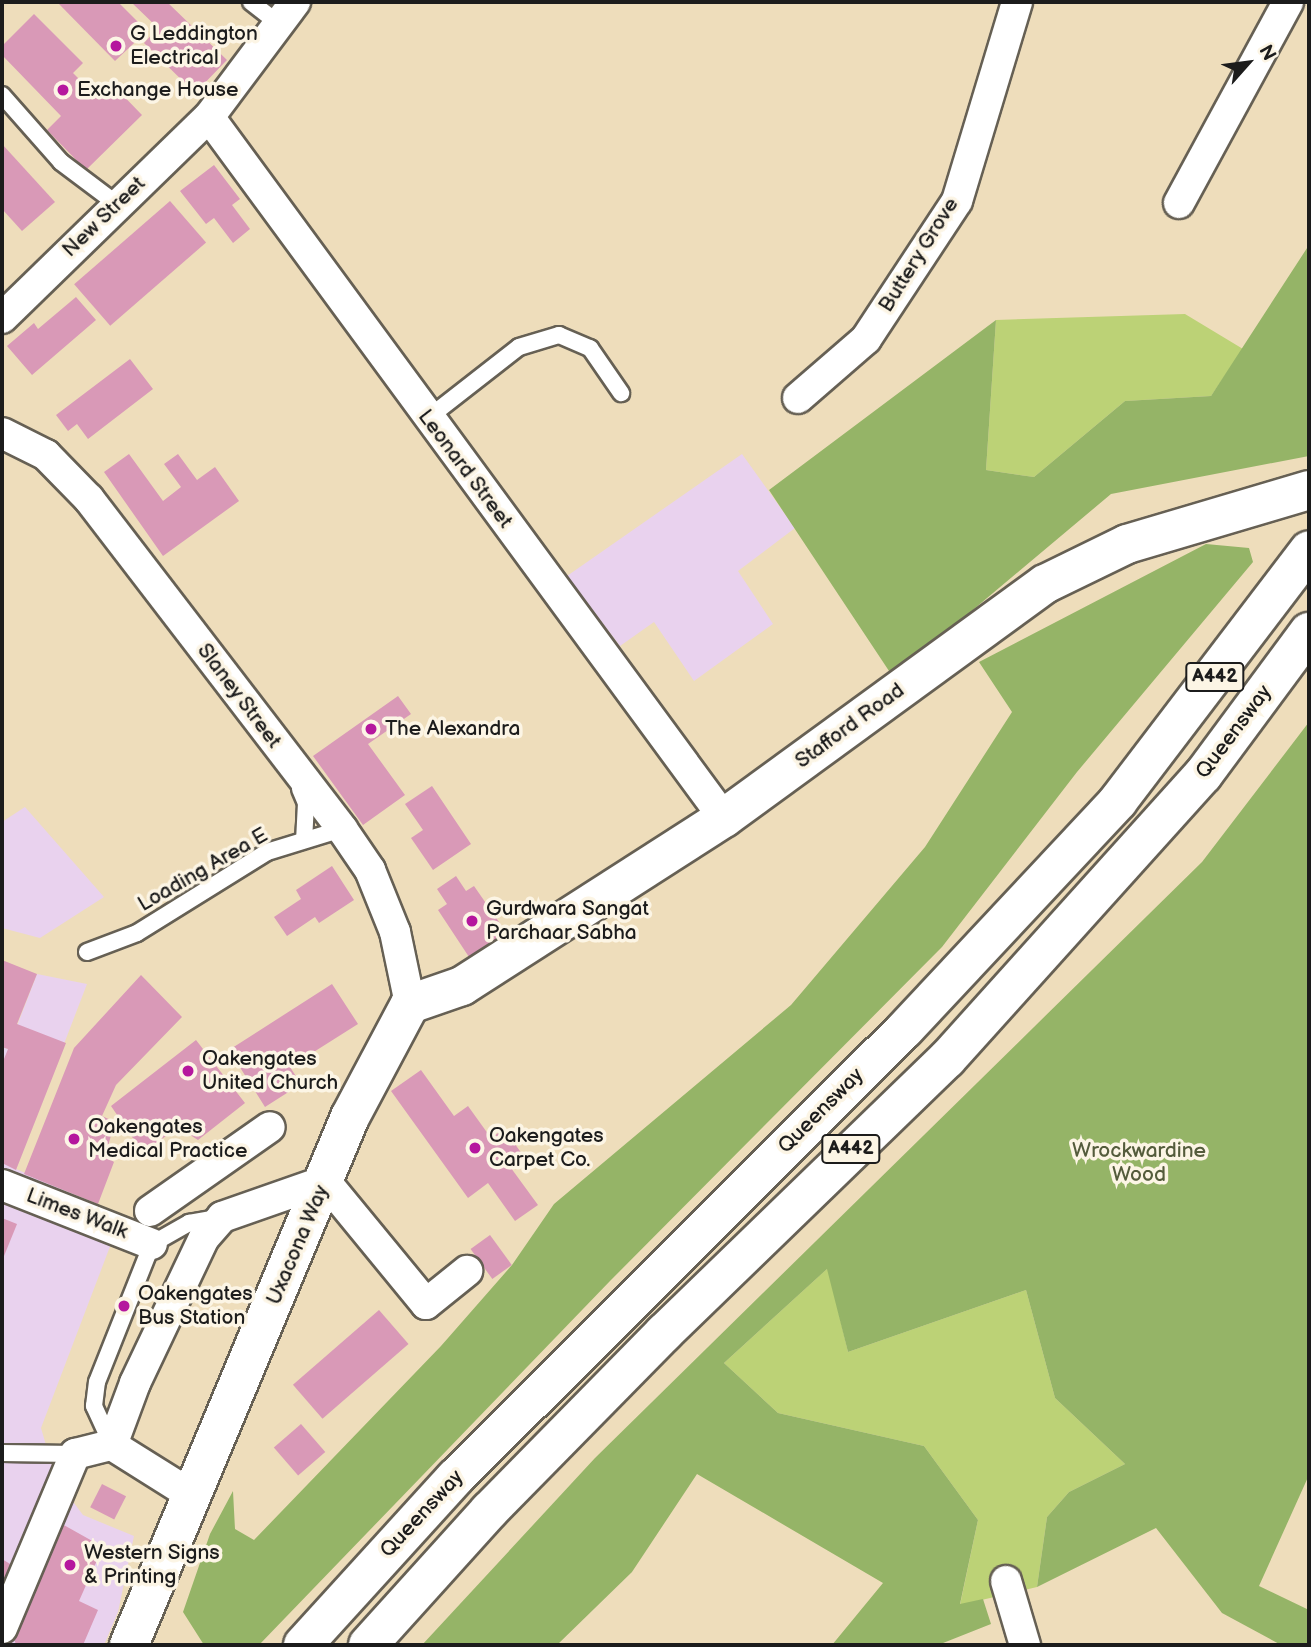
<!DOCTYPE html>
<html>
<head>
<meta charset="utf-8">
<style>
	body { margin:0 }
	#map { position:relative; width:1311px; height:1647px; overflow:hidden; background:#edb; font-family:"Balsamiq Sans",sans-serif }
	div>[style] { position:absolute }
	.built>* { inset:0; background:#e9d2ee }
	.green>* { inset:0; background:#bcd276 }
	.forest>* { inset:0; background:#95b467 }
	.building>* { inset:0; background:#d999b7; transform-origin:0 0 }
	.roads { filter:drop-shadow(2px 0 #666054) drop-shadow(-2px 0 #666054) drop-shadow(0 2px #666054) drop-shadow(0 -2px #666054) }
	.lane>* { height:16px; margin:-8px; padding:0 8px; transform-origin:8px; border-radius:8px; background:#fff }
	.street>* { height:30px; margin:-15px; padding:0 15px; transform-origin:15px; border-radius:15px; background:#fff }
	.secondary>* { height:38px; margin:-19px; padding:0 19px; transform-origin:19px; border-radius:19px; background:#fff }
	.highway>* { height:38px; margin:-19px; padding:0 19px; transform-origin:19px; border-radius:19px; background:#fff }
	.dots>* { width:19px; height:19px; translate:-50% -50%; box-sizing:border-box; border:4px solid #fcf5e5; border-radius:50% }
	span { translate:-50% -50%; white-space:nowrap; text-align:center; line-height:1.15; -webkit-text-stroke:7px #fcf5e5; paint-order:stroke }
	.shield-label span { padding:2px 5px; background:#fcf5e5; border:2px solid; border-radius:5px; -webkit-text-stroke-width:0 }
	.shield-label { font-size:19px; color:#1c1c1c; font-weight:700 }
	.poi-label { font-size:21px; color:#1c1c1c }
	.left { translate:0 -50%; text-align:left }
	.street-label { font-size:21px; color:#1c1c1c }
	.park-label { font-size:21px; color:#545c3c }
	.frame { position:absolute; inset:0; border:4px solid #1c1c1c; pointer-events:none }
	.north { position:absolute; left:1213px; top:28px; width:70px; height:70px; -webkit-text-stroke:5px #fcf5e5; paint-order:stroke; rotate:62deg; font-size:19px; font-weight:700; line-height:28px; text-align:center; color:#1c1c1c }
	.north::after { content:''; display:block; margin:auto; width:24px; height:32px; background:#1c1c1c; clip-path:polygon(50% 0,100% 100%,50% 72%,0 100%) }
</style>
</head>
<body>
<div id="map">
	<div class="built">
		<i style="clip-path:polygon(742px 454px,795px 528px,738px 571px,773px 624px,694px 681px,654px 622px,620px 646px,567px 576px)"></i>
		<i style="clip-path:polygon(25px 807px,104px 897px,40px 938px,2px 928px,2px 822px)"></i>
		<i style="clip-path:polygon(37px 974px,87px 984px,16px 1169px,122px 1215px,41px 1428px,56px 1479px,83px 1515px,134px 1536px,118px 1612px,104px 1645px,2px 1645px,2px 1047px,8px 1049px)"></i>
	</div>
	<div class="green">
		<i style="clip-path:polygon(1185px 314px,1243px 349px,1211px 396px,1125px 401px,1034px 477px,986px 470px,996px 320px)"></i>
		<i style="clip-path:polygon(828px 1268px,848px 1352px,1026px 1290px,1055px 1398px,1125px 1464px,1069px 1492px,1047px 1517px,1037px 1587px,960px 1605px,978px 1520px,924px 1446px,778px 1413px,724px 1363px)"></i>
	</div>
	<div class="forest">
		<i style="clip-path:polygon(1309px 245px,1309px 456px,1111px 494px,893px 677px,769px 490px,996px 320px,986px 470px,1034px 477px,1125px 401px,1211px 396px)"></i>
		<i style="clip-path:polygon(1206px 544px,1249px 548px,1253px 562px,1077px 772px,942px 947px,610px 1281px,259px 1645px,204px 1645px,183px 1612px,210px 1534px,233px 1491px,235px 1529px,254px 1540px,441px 1346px,512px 1265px,554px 1204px,791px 1005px,925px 847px,1012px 712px,979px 662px)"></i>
		<i style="clip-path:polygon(1309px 722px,1309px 1475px,1259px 1586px,1309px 1610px,1309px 1645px,1281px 1645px,1222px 1613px,1156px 1528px,1037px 1587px,1047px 1517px,1069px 1492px,1125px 1464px,1055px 1398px,1026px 1290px,848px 1352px,827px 1269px,724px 1363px,778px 1413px,924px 1446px,978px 1520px,960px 1604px,983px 1599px,991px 1624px,938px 1645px,832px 1645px,883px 1583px,697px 1474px,632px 1572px,557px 1645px,422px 1645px,595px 1458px,1202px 862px)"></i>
	</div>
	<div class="building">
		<i style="clip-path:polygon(57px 2px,118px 2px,147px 31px,115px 61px)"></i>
		<i style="clip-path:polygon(131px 2px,167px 2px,227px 60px,195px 93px,144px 43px,158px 28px)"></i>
		<i style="clip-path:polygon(34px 14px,83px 63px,73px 73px,97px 97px,111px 83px,142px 115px,86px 170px,47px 130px,61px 116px,2px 55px,2px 46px)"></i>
		<i style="clip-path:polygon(2px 144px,55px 202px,22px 231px,2px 209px)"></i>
		<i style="clip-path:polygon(214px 165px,240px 199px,232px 205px,250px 229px,233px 243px,214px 218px,206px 224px,180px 191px)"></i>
		<i style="left:170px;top:201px;width:55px;height:127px;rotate:49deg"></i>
		<i style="clip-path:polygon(76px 297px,96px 320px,32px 375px,7px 346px,34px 323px,38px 329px)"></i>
		<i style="clip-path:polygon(130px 359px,153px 389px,88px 439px,77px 424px,68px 431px,56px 415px)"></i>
		<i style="clip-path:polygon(129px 454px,163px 501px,181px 487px,164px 464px,178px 454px,197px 480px,215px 467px,239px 501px,163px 556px,104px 472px)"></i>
		<i style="clip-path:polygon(398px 696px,411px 714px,368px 744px,405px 795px,363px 825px,313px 756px)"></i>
		<i style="clip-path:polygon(432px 786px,471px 844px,433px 870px,411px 838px,423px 830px,405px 804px)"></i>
		<i style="clip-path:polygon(332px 866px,354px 900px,319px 923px,315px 917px,287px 936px,274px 917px,301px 899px,296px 890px)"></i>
		<i style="clip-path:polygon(456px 876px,466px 891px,474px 886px,506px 932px,469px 957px,438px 910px,447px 904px,437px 889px)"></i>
		<i style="clip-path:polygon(2px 960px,37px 974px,17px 1024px,66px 1043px,16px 1170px,2px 1163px,2px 1064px,8px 1049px,2px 1047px)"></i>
		<i style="clip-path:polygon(141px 975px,182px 1017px,116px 1085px,102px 1116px,115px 1122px,105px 1156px,114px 1162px,98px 1204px,24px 1174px,74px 1048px)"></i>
		<i style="clip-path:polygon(332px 984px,358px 1024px,290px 1067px,301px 1084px,265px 1107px,229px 1050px)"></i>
		<i style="clip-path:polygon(196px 1040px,245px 1103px,198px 1140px,178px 1127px,143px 1153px,111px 1106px)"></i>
		<i style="clip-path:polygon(421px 1070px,454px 1116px,468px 1106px,491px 1138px,504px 1129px,525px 1158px,511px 1168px,538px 1205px,515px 1221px,488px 1183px,468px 1198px,391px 1091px)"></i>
		<i style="clip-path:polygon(2px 1218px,17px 1224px,2px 1261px)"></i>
		<i style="left:490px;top:1235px;width:37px;height:24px;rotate:54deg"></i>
		<i style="left:379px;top:1310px;width:45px;height:114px;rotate:49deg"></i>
		<i style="left:301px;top:1424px;width:37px;height:36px;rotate:49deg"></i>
		<i style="left:102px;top:1484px;width:27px;height:26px;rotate:27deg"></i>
		<i style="clip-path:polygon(62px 1524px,103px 1547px,79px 1601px,98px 1610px,83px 1645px,16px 1645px,13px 1635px)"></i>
		<i style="clip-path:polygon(2px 1559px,15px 1567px,2px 1598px)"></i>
	</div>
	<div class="roads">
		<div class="lane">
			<i style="left:251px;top:2px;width:36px;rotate:38deg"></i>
			<i style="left:2px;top:95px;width:89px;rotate:48.6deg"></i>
			<i style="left:61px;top:162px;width:70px;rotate:36.9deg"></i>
			<i style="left:428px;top:418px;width:115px;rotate:-38deg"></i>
			<i style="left:519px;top:347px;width:42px;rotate:-16.7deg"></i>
			<i style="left:559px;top:335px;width:34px;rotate:23deg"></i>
			<i style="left:590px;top:348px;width:55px;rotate:55.4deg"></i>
			<i style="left:300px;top:789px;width:15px;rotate:67deg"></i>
			<i style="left:306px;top:803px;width:37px;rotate:93deg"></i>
			<i style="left:87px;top:952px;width:53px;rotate:-20.8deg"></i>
			<i style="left:137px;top:933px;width:153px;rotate:-31.9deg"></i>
			<i style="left:267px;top:852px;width:78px;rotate:-17deg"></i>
			<i style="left:111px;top:1443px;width:41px;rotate:-114.7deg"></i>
			<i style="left:94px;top:1406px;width:24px;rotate:-83deg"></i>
			<i style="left:97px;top:1382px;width:149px;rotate:-68.3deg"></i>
			<i style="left:152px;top:1244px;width:43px;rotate:-29.6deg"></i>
			<i style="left:189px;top:1223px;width:29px;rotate:-10deg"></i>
			<i style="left:2px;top:1453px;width:73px;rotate:0.8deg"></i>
		</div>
		<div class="street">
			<i style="left:209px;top:117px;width:870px;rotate:53.7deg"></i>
			<i style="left:1179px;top:203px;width:229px;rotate:-61.5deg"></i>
			<i style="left:2px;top:318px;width:289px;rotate:-44.2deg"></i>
			<i style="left:209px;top:117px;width:144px;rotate:-53.2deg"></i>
			<i style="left:798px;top:398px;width:90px;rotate:-40.9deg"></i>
			<i style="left:866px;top:339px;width:165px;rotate:-56.6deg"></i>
			<i style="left:957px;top:201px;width:208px;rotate:-73.2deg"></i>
			<i style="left:2px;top:433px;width:49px;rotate:26.6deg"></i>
			<i style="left:46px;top:455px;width:62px;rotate:45.7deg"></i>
			<i style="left:89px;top:499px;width:416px;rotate:52.5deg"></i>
			<i style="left:342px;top:829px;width:50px;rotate:55.7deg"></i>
			<i style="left:370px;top:870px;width:67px;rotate:68deg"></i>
			<i style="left:395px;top:932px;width:74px;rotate:78.2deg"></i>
			<i style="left:2px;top:1185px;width:161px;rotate:21.5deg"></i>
			<i style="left:150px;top:1211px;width:146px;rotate:-35deg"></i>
			<i style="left:190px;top:1494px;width:92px;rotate:-147.9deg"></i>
			<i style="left:112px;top:1445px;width:66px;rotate:-69.6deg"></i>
			<i style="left:135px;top:1383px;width:161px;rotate:-64.6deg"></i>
			<i style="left:204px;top:1238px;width:28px;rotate:-49deg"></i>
			<i style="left:222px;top:1217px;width:109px;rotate:-19.3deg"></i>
			<i style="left:325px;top:1181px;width:159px;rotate:50.6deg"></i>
			<i style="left:426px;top:1304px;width:53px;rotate:-38.8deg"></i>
			<i style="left:1006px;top:1581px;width:67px;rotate:73.5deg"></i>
			<i style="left:2px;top:1628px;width:189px;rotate:-67.2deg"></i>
			<i style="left:75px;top:1454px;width:38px;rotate:-14deg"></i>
		</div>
		<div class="secondary">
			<i style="left:129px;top:1645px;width:572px;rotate:-67.29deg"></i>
			<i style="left:350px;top:1117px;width:128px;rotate:-62deg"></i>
			<i style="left:410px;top:1004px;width:55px;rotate:-19.1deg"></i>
			<i style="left:462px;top:986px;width:311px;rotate:-32.7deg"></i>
			<i style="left:724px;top:818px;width:397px;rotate:-36.1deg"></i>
			<i style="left:1045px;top:584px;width:91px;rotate:-26deg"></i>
			<i style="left:1127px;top:544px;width:190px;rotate:-16.5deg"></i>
		</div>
		<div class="highway">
			<i style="left:303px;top:1645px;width:226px;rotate:-47.7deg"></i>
			<i style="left:455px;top:1478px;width:636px;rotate:-44.94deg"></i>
			<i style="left:905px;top:1029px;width:312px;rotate:-46.9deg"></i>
			<i style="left:1118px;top:801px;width:315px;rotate:-52.7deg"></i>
			<i style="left:368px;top:1645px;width:181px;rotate:-47.9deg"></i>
			<i style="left:489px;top:1511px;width:250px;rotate:-45.5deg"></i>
			<i style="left:664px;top:1333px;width:394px;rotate:-44.1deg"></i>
			<i style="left:947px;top:1059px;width:382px;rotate:-48deg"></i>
			<i style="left:1203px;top:775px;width:178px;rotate:-53.5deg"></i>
		</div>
	</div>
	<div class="dots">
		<i style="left:116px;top:46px;background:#b5179e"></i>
		<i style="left:63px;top:90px;background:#b5179e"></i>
		<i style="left:371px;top:729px;background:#b5179e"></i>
		<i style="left:472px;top:921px;background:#b5179e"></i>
		<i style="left:188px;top:1071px;background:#b5179e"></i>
		<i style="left:74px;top:1139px;background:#b5179e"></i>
		<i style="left:475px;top:1148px;background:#b5179e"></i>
		<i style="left:124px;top:1306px;background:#b5179e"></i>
		<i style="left:70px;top:1565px;background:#b5179e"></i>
	</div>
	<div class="shield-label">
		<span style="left:1215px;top:677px">A442</span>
		<span style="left:851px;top:1149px">A442</span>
	</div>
	<div class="poi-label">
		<span class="left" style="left:130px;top:46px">G Leddington<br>Electrical</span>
		<span class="left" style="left:77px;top:90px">Exchange House</span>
		<span class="left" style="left:385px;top:729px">The Alexandra</span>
		<span class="left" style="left:486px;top:921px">Gurdwara Sangat<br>Parchaar Sabha</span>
		<span class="left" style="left:202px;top:1071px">Oakengates<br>United Church</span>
		<span class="left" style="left:88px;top:1139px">Oakengates<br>Medical Practice</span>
		<span class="left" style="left:489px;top:1148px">Oakengates<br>Carpet Co.</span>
		<span class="left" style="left:138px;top:1306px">Oakengates<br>Bus Station</span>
		<span class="left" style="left:84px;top:1565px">Western Signs<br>&amp; Printing</span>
	</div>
	<div class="street-label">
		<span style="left:104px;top:217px;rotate:-44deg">New Street</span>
		<span style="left:919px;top:255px;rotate:-58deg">Buttery Grove</span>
		<span style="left:465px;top:469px;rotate:53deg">Leonard Street</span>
		<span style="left:239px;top:696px;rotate:53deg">Slaney Street</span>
		<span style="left:850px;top:726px;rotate:-36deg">Stafford Road</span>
		<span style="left:1234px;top:732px;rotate:-53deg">Queensway</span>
		<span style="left:203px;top:870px;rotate:-30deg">Loading Area E</span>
		<span style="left:821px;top:1111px;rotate:-45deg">Queensway</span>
		<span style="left:77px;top:1214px;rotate:21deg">Limes Walk</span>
		<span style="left:298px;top:1245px;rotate:-67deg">Uxacona Way</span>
		<span style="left:422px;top:1514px;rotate:-47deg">Queensway</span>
	</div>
	<div class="park-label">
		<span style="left:1139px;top:1163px">Wrockwardine<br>Wood</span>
	</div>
	<div class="frame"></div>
	<div class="north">N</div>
</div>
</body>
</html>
